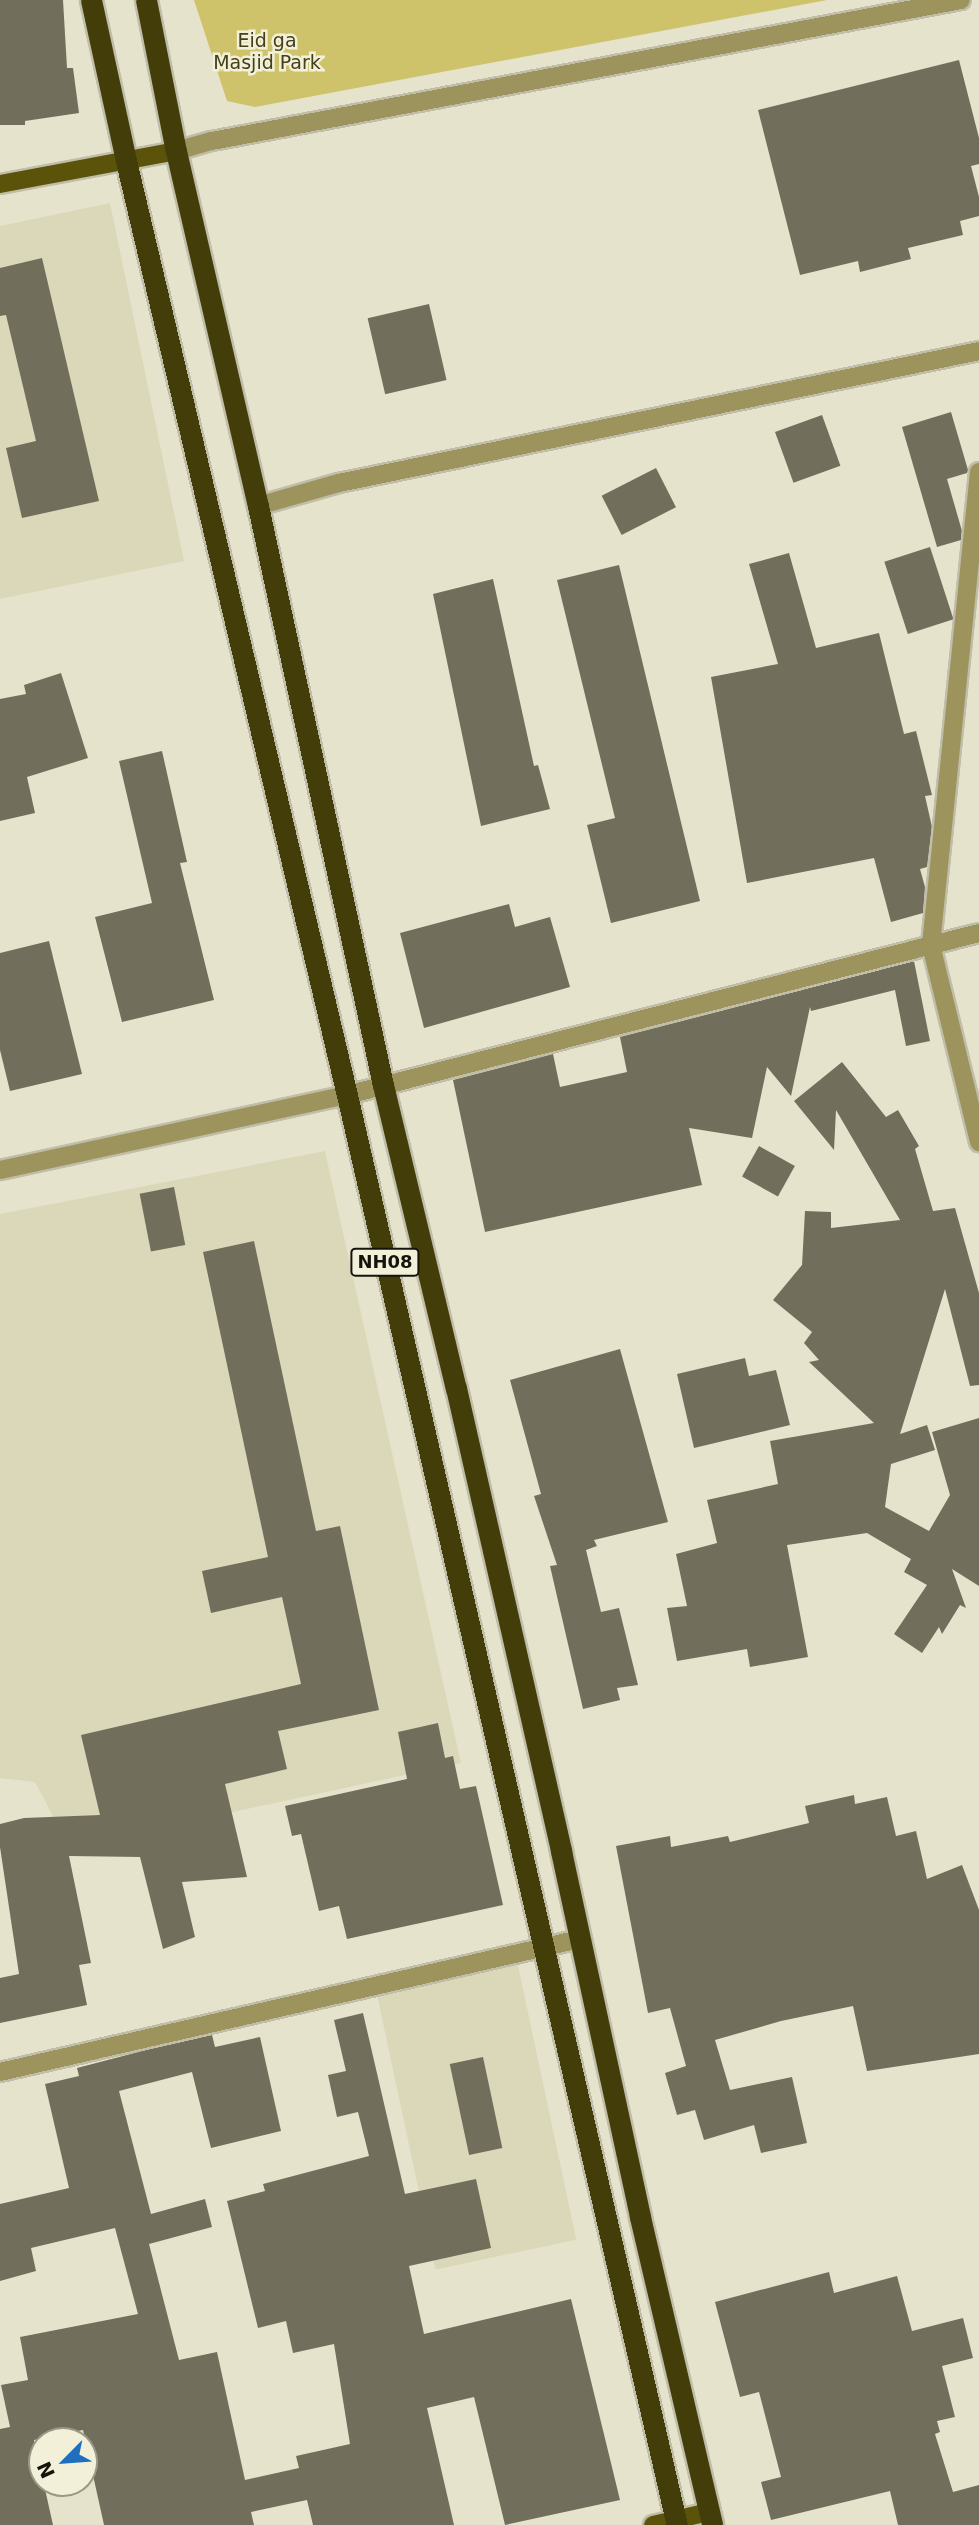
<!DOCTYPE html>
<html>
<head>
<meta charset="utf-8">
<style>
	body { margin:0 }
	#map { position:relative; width:979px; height:2525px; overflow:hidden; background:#e5e3cc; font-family:"DejaVu Sans",sans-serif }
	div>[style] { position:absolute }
	.built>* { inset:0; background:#dbd8ba; transform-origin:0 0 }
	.green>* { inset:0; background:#cec26b }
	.building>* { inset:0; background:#716f5b; transform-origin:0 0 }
	.roads { filter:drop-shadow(2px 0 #c0bea9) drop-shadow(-2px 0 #c0bea9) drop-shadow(0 2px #c0bea9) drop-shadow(0 -2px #c0bea9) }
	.minor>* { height:18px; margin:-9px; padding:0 9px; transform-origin:9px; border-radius:9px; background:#9c945c }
	.major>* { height:18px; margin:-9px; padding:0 9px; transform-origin:9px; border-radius:9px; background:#5c530a }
	.highway>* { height:21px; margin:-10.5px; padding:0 10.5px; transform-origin:10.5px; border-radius:10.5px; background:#433d09 }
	span { translate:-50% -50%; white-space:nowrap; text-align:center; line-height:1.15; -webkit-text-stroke:5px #f2f0d9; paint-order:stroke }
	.shield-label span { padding:2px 5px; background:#f2f0d9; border:2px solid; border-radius:5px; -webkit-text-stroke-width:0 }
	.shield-label { font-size:18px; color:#15140c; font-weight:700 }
	.park-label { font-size:19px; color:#45401a }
	.north { position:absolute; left:28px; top:2427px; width:70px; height:70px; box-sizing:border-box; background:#f2f0d9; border:2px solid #9a9887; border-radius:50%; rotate:245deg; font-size:19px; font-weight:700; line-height:28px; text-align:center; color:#15140c }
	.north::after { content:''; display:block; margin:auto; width:24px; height:32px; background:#1e70be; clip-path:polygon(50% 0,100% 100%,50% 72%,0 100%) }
</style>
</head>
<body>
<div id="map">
	<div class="built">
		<i style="clip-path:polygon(110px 203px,184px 561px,0 599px,0 226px)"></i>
		<i style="clip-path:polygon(325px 1151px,461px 1763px,168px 1826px,61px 1832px,35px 1782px,0 1778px,0 1214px)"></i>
		<i style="left:516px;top:1956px;width:290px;height:144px;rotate:78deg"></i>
	</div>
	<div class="green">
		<i style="clip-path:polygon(194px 0,827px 0,255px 107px,227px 101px)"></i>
	</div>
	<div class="building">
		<i style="clip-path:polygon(0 0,63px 0,67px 68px,73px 68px,79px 113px,25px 121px,25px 125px,0 125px)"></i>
		<i style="clip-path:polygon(959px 60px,979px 138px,979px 164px,971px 166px,979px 197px,979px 216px,960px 221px,963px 235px,908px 248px,911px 259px,860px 272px,858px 261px,800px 275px,758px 110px)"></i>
		<i style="clip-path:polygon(42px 258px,99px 501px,22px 518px,6px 448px,36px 441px,6px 315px,0 316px,0 268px)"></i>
		<i style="left:429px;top:304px;width:78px;height:63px;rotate:77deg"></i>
		<i style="clip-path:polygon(951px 412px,968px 470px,967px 473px,947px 479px,962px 531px,961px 540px,937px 547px,902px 427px)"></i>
		<i style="left:822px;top:415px;width:54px;height:50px;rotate:70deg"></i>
		<i style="left:656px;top:468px;width:44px;height:61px;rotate:63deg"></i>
		<i style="left:930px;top:547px;width:76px;height:48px;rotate:72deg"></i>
		<i style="clip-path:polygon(789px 553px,816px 648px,879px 633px,904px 734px,916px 731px,932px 795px,925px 796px,932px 827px,927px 867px,920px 869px,925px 887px,923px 913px,891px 922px,874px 858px,747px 883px,711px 677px,778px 664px,749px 564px)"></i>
		<i style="clip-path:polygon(619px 565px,700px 901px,611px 923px,587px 825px,615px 818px,557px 580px)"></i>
		<i style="clip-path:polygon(493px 579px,534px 766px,538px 765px,550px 809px,481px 826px,433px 594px)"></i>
		<i style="clip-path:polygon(61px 673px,88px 758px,27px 777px,35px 813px,0 821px,0 699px,26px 694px,24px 685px)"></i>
		<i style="clip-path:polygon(162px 751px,187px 862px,180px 863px,214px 1000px,122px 1022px,95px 917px,152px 903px,119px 761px)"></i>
		<i style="clip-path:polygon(509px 904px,515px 927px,550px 917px,570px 987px,424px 1028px,400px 933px)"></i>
		<i style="clip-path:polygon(49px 941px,82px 1074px,10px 1091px,0 1050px,0 953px)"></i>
		<i style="clip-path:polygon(914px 961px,930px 1041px,906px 1046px,895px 990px,811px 1011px,810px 1007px,791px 1096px,767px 1067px,752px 1138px,689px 1128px,702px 1185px,485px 1232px,453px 1080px,553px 1054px,560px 1087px,627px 1072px,620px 1037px)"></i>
		<i style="clip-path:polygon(842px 1062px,886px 1117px,898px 1110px,919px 1146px,915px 1149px,933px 1211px,955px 1208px,979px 1293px,979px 1385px,970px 1386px,945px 1289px,900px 1434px,927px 1425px,935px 1450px,891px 1464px,885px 1507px,929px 1531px,950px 1495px,932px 1432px,979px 1418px,979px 1586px,952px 1569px,966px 1608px,960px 1605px,942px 1634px,939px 1627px,922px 1653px,894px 1634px,927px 1585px,904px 1572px,911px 1559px,867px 1533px,787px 1545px,808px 1657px,750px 1667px,747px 1649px,677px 1661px,667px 1608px,687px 1606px,676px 1554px,717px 1543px,707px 1500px,778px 1484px,770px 1441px,874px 1423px,809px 1362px,819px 1360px,804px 1343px,812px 1332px,773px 1300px,802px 1265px,805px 1211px,831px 1212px,831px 1228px,900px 1220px,836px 1110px,834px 1150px,794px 1101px)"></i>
		<i style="left:759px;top:1146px;width:41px;height:35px;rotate:29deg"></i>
		<i style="left:174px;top:1187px;width:59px;height:35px;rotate:79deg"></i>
		<i style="clip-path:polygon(254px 1241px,316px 1531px,340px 1526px,379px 1710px,278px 1731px,287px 1769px,225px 1784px,247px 1877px,182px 1882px,195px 1937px,163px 1949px,140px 1857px,69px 1856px,91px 1963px,79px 1965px,87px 2005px,0 2023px,0 1978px,19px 1974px,0 1847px,0 1824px,24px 1818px,100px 1815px,81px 1735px,301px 1684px,282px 1597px,211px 1613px,202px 1571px,268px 1557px,203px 1252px)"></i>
		<i style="clip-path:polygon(620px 1349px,668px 1522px,594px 1540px,597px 1546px,586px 1550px,601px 1612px,619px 1608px,638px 1685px,617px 1688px,620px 1700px,583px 1709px,550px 1566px,557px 1565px,534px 1496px,541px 1494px,510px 1380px)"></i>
		<i style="clip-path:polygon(745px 1358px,749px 1376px,776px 1370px,790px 1425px,694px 1448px,677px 1374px)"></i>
		<i style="clip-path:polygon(438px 1723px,445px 1758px,453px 1756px,460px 1789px,476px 1786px,503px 1905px,347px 1939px,339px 1906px,319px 1911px,301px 1834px,292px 1836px,285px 1806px,407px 1779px,398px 1732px)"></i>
		<i style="clip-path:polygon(854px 1795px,855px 1804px,887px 1797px,896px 1836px,916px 1831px,927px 1879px,962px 1865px,979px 1910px,979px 2054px,867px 2071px,853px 2006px,781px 2021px,715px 2040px,730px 2090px,792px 2077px,807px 2143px,761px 2153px,754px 2125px,704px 2140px,695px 2110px,677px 2115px,665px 2073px,686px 2066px,670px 2008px,648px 2013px,616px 1846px,670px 1836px,671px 1847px,728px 1836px,730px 1842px,809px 1823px,805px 1806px)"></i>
		<i style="clip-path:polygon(363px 2013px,405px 2194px,476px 2179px,491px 2248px,409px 2266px,424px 2334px,571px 2299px,620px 2500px,505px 2525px,474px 2397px,427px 2408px,454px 2525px,313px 2525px,307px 2500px,251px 2512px,254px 2525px,104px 2525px,83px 2430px,34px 2440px,53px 2525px,0 2525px,0 2429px,10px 2427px,1px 2385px,28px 2380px,20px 2337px,138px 2314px,115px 2228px,31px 2248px,36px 2271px,0 2281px,0 2204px,69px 2188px,45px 2084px,79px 2076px,77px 2068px,146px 2050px,212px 2035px,215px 2047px,260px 2037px,281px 2131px,211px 2148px,192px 2072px,119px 2091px,151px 2214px,205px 2199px,212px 2227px,149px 2244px,179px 2360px,217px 2352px,245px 2480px,299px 2468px,296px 2456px,350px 2444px,334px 2344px,293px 2353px,286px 2321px,258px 2328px,227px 2201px,265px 2191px,263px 2184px,369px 2156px,358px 2112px,337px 2117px,328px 2075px,346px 2071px,334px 2020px)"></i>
		<i style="left:483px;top:2057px;width:93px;height:34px;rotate:78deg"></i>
		<i style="clip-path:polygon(829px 2272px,834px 2293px,897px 2276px,912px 2331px,963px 2318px,973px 2358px,942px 2366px,955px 2417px,937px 2421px,940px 2432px,935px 2434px,953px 2492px,979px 2485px,979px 2525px,898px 2525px,890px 2491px,771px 2520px,761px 2482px,781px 2477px,759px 2392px,740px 2397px,715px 2302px)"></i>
	</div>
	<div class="roads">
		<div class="minor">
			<i style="left:176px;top:151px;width:37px;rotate:-16deg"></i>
			<i style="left:212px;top:141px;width:762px;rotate:-10.66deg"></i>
			<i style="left:979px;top:472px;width:475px;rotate:95.8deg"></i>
			<i style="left:931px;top:945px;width:203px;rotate:76.3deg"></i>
			<i style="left:258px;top:506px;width:84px;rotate:-15.9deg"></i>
			<i style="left:339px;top:483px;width:653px;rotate:-11.65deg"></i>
			<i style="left:0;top:1170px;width:355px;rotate:-12.2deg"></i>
			<i style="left:347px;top:1095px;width:652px;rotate:-14.38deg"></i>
			<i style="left:0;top:2072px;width:595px;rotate:-12.92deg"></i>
		</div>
		<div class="major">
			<i style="left:0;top:184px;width:179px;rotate:-10.6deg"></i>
			<i style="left:653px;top:2525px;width:57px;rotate:-13.1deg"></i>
		</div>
		<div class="highway">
			<i style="left:91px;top:0;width:165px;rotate:77.7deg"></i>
			<i style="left:126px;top:161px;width:960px;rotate:76.69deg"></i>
			<i style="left:347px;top:1095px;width:1468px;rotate:77.01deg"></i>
			<i style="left:146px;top:0;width:154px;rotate:78.8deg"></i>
			<i style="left:176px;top:151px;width:364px;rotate:77deg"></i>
			<i style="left:258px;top:506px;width:592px;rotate:77.82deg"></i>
			<i style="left:383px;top:1085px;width:312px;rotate:76.5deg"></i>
			<i style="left:456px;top:1388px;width:475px;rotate:77.2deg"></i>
			<i style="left:561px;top:1851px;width:374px;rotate:77.8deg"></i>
			<i style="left:640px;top:2217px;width:316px;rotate:76.8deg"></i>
		</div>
	</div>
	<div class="shield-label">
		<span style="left:385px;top:1262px">NH08</span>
	</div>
	<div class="park-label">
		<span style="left:267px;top:52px">Eid ga<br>Masjid Park</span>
	</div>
	<div class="north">N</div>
</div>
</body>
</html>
